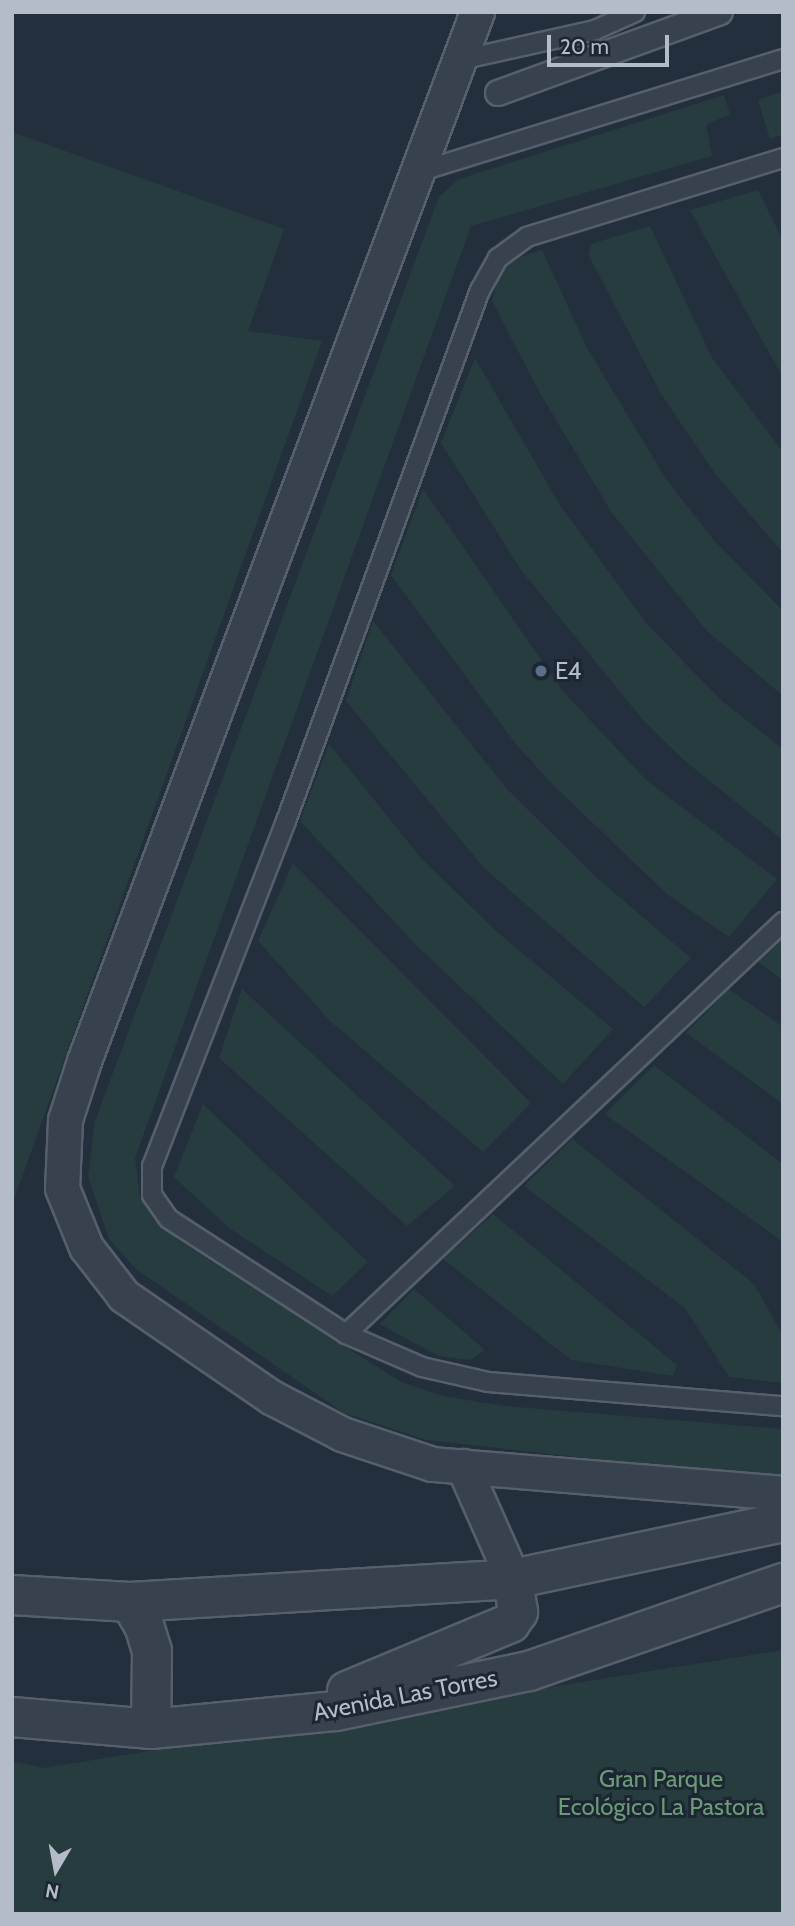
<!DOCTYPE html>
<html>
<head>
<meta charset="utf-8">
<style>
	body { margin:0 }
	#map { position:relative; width:795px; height:1926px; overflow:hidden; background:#242f3e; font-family:Cabin,sans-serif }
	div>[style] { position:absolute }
	.green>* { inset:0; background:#263c3f }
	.roads { filter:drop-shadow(2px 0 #565f6c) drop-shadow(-2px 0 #565f6c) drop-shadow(0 2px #565f6c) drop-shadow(0 -2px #565f6c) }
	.service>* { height:18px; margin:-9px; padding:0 9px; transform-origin:9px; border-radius:9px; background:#38414e }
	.pedestrian>* { height:24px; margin:-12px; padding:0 12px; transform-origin:12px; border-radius:12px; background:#38414e }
	.minor>* { height:33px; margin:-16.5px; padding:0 16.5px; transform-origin:16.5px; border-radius:16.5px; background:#38414e }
	.tertiary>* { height:38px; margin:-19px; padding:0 19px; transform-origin:19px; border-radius:19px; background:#38414e }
	.dots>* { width:19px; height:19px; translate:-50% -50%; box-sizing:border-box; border:4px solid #1d2633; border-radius:50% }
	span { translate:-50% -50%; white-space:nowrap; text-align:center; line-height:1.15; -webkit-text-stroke:6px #1d2633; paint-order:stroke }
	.poi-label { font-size:24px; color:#b4bcc9 }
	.left { translate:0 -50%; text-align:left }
	.street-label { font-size:24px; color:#b4bcc9 }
	.park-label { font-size:24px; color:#6b9a76 }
	.frame { position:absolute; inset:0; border:14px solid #b4bcc9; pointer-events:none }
	.north { position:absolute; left:21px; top:1835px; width:70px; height:70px; -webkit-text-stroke:5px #1d2633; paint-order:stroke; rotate:190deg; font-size:19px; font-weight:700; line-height:28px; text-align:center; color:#b4bcc9 }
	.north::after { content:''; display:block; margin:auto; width:24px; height:32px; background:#b4bcc9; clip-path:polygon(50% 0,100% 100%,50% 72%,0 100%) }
	.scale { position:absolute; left:547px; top:35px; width:122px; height:32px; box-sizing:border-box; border:4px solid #b4bcc9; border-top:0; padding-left:9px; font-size:21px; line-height:24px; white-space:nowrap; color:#b4bcc9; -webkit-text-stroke:5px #1d2633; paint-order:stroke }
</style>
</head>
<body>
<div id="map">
	<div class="green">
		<i style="clip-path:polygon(783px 91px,783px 135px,770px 139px,758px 100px)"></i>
		<i style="clip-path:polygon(724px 95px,730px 114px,706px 125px,712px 156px,471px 226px,135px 1158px,140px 1197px,178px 1240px,401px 1382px,442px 1396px,505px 1406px,783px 1429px,783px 1480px,426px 1440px,344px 1413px,136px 1269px,109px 1239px,88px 1176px,95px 1121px,439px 197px,459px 179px)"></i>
		<i style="clip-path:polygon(12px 132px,284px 229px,248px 331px,322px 341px,12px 1205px)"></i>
		<i style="clip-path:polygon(758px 190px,783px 241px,783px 378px,690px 210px)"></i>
		<i style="clip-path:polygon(650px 226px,712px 358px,783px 452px,783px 553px,716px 475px,661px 394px,588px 254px,591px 244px)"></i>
		<i style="clip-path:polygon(542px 250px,587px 348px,666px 479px,713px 539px,783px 611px,783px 696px,707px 631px,612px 513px,541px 395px,492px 301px,503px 263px)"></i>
		<i style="clip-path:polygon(475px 358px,559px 504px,647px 624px,722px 701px,783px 749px,783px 840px,684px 760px,643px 720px,521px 570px,441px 443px)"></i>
		<i style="clip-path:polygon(423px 489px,562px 690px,646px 780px,777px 879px,729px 937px,668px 895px,551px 783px,515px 743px,391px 575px)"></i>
		<i style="clip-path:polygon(373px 621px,506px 788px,598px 879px,691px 958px,644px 1007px,484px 868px,346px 701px)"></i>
		<i style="clip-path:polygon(329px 744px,421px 858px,496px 931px,613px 1029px,563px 1084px,417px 946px,300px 821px)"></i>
		<i style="clip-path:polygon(293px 863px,531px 1103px,483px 1152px,330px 1021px,258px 941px)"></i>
		<i style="clip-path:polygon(783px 934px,783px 980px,758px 962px)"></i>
		<i style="clip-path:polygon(242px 989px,455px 1186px,407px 1226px,219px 1058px)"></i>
		<i style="clip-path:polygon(729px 989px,783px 1027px,783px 1104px,686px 1033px)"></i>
		<i style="clip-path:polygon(654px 1065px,783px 1164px,783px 1242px,605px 1114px)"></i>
		<i style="clip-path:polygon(203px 1104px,368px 1262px,332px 1296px,229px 1228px,174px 1177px)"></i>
		<i style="clip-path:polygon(572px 1139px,754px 1284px,783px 1336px,783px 1383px,729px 1377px,685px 1308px,524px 1186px)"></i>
		<i style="clip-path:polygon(493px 1214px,677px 1365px,673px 1376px,571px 1360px,443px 1259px)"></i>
		<i style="clip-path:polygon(414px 1289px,485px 1350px,470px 1360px,438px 1356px,380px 1324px)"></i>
		<i style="clip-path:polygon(783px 1650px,783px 1914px,12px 1914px,12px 1761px,43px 1768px)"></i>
	</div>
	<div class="roads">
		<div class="service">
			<i style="left:460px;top:60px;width:138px;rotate:-12.5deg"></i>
			<i style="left:595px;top:30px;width:44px;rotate:-24.2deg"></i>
			<i style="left:783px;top:158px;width:268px;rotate:162.9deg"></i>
			<i style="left:527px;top:237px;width:36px;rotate:144deg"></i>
			<i style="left:498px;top:258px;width:37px;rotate:119deg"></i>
			<i style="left:480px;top:290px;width:565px;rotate:110.07deg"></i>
			<i style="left:286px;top:821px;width:370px;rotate:111.2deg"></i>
			<i style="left:152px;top:1166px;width:29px;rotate:90deg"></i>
			<i style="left:152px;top:1195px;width:29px;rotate:55deg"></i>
			<i style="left:169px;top:1219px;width:211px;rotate:33deg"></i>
			<i style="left:346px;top:1334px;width:83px;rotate:23.5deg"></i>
			<i style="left:422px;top:1367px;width:68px;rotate:12.8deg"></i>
			<i style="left:488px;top:1382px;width:296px;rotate:4.7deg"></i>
			<i style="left:415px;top:173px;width:385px;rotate:-17.2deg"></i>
			<i style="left:346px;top:1334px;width:601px;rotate:-43.31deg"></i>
		</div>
		<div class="pedestrian">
			<i style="left:498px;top:93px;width:236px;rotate:-20deg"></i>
		</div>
		<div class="minor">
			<i style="left:477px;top:12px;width:1120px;rotate:110.54deg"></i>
			<i style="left:84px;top:1061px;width:62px;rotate:107.9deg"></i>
			<i style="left:65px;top:1120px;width:68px;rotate:92.5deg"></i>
			<i style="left:62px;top:1188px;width:64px;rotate:67.9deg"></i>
			<i style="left:86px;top:1247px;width:62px;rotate:52.2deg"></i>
			<i style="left:124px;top:1296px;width:178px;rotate:34.5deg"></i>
			<i style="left:271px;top:1397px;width:80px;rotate:27.5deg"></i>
			<i style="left:342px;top:1434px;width:95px;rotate:18.4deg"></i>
			<i style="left:432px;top:1464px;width:352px;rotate:4.7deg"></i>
			<i style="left:463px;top:1466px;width:124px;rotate:66.1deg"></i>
		</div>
		<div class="tertiary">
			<i style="left:12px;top:1595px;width:118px;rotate:3.4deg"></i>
			<i style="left:130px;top:1602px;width:384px;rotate:-3.4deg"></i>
			<i style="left:513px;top:1579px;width:276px;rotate:-11.9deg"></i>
			<i style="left:130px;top:1602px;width:27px;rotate:59deg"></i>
			<i style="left:144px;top:1625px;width:27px;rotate:73deg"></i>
			<i style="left:152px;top:1651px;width:78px;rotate:90.7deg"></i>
			<i style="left:347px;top:1691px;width:177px;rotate:-22.6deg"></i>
			<i style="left:510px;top:1623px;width:14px;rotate:-54deg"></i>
			<i style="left:518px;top:1612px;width:33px;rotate:-99deg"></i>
			<i style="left:12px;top:1717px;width:140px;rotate:4.9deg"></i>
			<i style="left:151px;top:1729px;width:186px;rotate:-5.6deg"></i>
			<i style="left:336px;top:1711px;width:197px;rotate:-11.7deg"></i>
			<i style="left:529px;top:1671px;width:269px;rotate:-19.1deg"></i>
		</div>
	</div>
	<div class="dots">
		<i style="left:541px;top:671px;background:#5c6f8a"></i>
	</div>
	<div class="poi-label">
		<span class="left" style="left:555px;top:671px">E4</span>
	</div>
	<div class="street-label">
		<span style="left:405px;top:1695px;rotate:-11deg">Avenida Las Torres</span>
	</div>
	<div class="park-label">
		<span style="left:661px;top:1793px">Gran Parque<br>Ecológico La Pastora</span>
	</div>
	<div class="frame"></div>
	<div class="north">N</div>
	<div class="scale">20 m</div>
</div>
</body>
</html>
